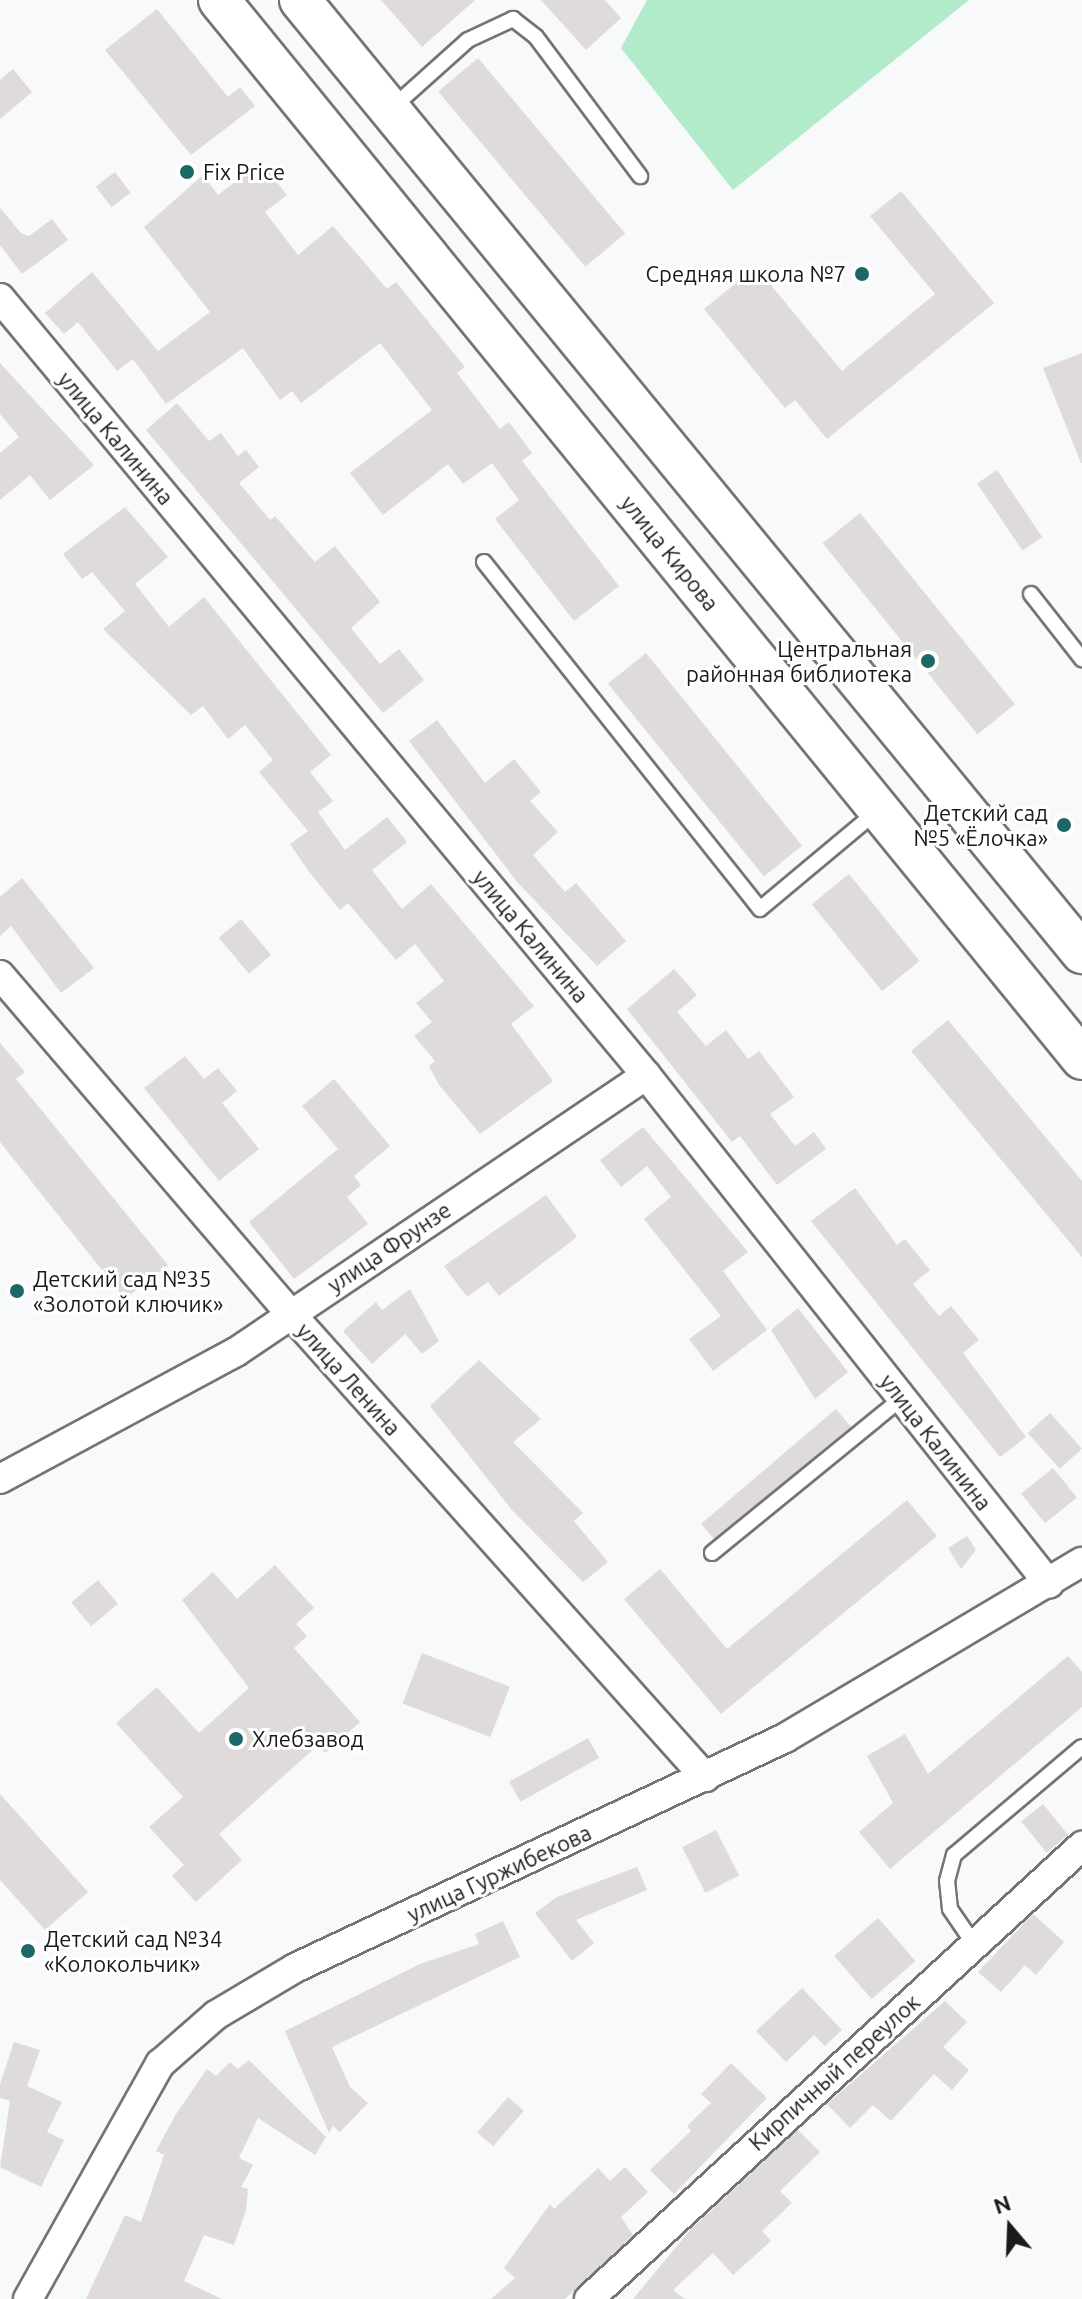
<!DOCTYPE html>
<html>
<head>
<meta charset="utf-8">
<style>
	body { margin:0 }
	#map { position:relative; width:1082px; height:2299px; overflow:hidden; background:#f7f9fb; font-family:Ubuntu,sans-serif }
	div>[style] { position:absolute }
	.green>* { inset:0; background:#b2ebc9 }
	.building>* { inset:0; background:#dfdbda; transform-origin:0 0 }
	.roads { filter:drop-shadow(2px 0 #737476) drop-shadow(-2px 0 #737476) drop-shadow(0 2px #737476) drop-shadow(0 -2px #737476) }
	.lane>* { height:14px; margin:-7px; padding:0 7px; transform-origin:7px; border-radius:7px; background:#fff }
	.street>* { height:28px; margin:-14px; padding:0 14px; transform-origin:14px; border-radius:14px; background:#fff }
	.secondary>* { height:40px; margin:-20px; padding:0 20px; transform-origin:20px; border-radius:20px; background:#fff }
	.dots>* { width:22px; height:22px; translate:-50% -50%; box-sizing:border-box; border:4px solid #fff; border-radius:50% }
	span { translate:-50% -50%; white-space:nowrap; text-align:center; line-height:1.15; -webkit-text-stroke:6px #fff; paint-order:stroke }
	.poi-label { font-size:22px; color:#191a1b }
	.left { translate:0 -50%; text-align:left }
	.right { translate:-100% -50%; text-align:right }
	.street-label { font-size:22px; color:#191a1b }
	.north { position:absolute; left:970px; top:2187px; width:80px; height:80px; -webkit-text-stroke:6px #fff; paint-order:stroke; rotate:341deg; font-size:22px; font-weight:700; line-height:32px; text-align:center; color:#191a1b }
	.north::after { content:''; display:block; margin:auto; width:28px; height:36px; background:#191a1b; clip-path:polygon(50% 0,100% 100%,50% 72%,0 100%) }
</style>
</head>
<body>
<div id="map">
	<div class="green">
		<i style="clip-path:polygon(647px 0,969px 0,733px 190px,621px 48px)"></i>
	</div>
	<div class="building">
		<i style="clip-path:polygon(381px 0,475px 0,422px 47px)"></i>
		<i style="clip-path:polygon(541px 0,605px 0,621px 18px,586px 50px)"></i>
		<i style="clip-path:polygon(157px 9px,228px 97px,240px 87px,255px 106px,191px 155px,105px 50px)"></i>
		<i style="left:478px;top:58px;width:229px;height:52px;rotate:50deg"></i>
		<i style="clip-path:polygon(13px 69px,32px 92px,0 119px,0 80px)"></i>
		<i style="clip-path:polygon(261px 162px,287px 195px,265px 212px,298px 255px,333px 226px,387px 289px,396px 282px,465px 367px,457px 373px,500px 429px,509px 422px,532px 453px,522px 461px,619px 586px,574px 621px,495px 519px,519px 500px,492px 463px,463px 484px,448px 464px,383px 515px,350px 473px,432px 410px,380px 343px,301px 403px,292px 391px,280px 400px,243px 348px,166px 404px,133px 359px,117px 371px,78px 322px,64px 334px,45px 313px,92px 272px,158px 351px,210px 312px,144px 227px,203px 175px,218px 195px)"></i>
		<i style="left:115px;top:172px;width:26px;height:24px;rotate:53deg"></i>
		<i style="clip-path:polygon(901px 191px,994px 303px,827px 439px,795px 400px,785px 408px,704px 309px,756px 267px,842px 371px,935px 294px,870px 216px)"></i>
		<i style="clip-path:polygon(0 208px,21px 233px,29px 236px,52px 219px,68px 240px,22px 274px,0 245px)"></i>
		<i style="clip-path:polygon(1082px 353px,1082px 463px,1081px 463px,1043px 368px)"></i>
		<i style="clip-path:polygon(0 363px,94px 465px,50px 500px,30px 475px,0 500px,0 453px,19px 437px,0 414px)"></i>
		<i style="clip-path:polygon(177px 403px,209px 441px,221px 433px,238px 456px,246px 450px,259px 467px,239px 483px,270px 520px,275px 516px,315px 562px,335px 546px,380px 602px,351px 628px,380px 664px,399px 649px,424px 680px,383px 713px,146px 430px)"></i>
		<i style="left:997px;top:470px;width:81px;height:24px;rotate:56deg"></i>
		<i style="clip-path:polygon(125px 507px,168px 557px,135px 584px,169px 627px,204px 597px,331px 755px,310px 772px,333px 801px,318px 812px,345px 850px,387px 817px,407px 842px,372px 870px,402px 909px,431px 884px,534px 1006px,511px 1024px,553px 1081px,480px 1134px,439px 1085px,429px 1066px,435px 1061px,414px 1036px,432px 1022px,416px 1003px,444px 981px,415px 944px,396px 960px,348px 903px,340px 910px,307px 869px,290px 844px,308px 831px,259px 772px,273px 760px,245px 725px,228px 739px,203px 706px,191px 715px,103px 629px,125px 611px,92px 572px,82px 579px,63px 554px)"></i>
		<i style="left:860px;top:513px;width:246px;height:48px;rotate:51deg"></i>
		<i style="left:646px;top:653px;width:248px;height:49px;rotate:51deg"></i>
		<i style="clip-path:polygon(437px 720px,485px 783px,514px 759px,541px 792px,530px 801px,558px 832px,533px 855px,565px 892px,576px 883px,626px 941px,597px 966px,518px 883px,409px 741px)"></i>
		<i style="left:849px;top:874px;width:112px;height:48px;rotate:51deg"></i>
		<i style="clip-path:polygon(22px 878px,94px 968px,61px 993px,11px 926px,0 936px,0 897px)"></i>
		<i style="left:241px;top:919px;width:47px;height:29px;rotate:50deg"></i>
		<i style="clip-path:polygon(674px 969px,697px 995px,677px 1012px,706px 1046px,726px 1030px,748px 1059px,759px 1051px,794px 1097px,770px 1114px,795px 1146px,814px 1132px,826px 1149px,777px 1185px,740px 1136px,732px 1142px,627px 1009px)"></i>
		<i style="clip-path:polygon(948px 1020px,1082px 1181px,1082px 1257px,911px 1051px)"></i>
		<i style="clip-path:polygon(0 1043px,25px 1072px,16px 1079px,168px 1265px,125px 1299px,0 1142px)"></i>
		<i style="clip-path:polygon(185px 1056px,204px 1079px,218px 1068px,237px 1091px,222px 1103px,259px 1149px,219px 1181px,144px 1088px)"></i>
		<i style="clip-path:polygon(334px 1079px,390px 1146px,354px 1176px,361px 1185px,347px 1197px,368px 1224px,294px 1279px,249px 1222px,338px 1149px,302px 1106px)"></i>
		<i style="clip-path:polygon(643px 1127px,748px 1252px,723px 1271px,767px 1330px,713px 1371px,689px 1339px,721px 1316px,644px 1219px,671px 1197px,647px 1166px,621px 1187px,600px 1160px)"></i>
		<i style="clip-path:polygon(855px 1188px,897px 1245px,905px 1239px,930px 1270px,913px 1284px,939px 1316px,951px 1306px,979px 1340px,963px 1353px,1026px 1437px,1000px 1457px,811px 1221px)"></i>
		<i style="clip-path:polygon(546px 1195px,577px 1237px,499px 1296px,488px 1282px,467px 1297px,444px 1266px)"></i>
		<i style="clip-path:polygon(410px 1289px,439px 1341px,422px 1354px,405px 1334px,372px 1364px,343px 1331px,376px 1302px,382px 1310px)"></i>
		<i style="clip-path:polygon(798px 1308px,848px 1372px,815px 1399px,771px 1330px)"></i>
		<i style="clip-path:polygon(479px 1360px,541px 1419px,513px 1442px,583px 1513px,574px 1521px,608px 1562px,583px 1582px,512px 1510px,430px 1406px)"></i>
		<i style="clip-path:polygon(836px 1409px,851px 1427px,714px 1539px,701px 1524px)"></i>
		<i style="left:1050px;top:1413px;width:48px;height:30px;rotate:48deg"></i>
		<i style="left:1053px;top:1468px;width:38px;height:41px;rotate:51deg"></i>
		<i style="clip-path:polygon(907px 1500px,937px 1536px,721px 1714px,624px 1599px,660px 1569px,727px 1649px)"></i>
		<i style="clip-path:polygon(967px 1536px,976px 1550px,961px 1569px,948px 1548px)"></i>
		<i style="clip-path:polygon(275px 1565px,314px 1608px,296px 1624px,307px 1636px,294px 1648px,360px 1722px,325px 1753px,318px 1745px,219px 1834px,242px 1860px,196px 1902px,172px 1876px,184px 1865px,149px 1827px,183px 1797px,116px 1723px,157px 1687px,199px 1733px,249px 1688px,182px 1600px,213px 1572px,237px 1599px)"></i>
		<i style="left:98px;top:1580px;width:31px;height:35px;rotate:50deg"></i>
		<i style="left:422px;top:1653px;width:94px;height:54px;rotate:21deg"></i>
		<i style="clip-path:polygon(1068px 1656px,1082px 1672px,1082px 1707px,890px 1869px,859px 1832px,893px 1803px,867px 1756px,905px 1734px,928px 1774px)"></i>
		<i style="left:588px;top:1738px;width:23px;height:90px;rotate:61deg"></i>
		<i style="clip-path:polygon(0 1794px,88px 1892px,45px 1930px,0 1880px)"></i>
		<i style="left:1043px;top:1804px;width:40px;height:28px;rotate:51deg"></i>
		<i style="left:716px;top:1830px;width:51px;height:38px;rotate:63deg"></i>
		<i style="clip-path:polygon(637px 1867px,647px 1890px,576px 1920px,594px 1943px,572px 1961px,535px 1913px,557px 1897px)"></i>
		<i style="clip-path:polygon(1033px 1914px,1064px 1942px,1036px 1975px,1025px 1965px,1001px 1992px,978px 1972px)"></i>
		<i style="left:878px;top:1918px;width:57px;height:58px;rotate:49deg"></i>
		<i style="clip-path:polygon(503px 1921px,520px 1957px,332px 2047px,350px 2087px,368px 2103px,340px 2132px,333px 2126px,329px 2133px,285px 2031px,420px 1964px,479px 1944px,475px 1934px)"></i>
		<i style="clip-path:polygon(802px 1988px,842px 2030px,825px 2046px,814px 2035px,786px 2062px,756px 2031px)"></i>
		<i style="clip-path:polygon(945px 2001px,967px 2022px,943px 2047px,969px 2070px,952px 2090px,934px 2074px,891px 2121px,873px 2105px,850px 2128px,827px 2104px)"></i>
		<i style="clip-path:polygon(14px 2042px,40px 2050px,27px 2086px,62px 2102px,47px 2132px,64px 2140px,41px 2187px,0 2167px,10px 2101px,0 2098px,0 2084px)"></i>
		<i style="clip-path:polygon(249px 2060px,326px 2137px,315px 2155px,258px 2118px,239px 2158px,253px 2165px,241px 2187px,248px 2189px,246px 2210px,234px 2245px,204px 2235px,184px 2281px,222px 2299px,86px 2299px,125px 2215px,141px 2222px,164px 2155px,156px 2151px,176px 2114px,207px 2069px,216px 2076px,230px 2062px,238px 2069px)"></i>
		<i style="clip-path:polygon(731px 2063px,767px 2098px,674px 2194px,650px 2170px,691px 2131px,687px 2126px,711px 2103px,701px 2094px)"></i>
		<i style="left:508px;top:2097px;width:21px;height:47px;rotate:41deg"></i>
		<i style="clip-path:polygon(798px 2130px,820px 2152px,780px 2191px,792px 2203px,762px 2231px,771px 2241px,733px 2275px,713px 2253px,673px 2290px,685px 2299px,633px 2299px,691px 2229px)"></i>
		<i style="clip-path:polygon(625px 2167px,648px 2192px,621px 2217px,633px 2235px,565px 2299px,491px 2299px,515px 2278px,504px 2268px,550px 2204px,554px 2209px,598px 2168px,610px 2181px)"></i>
	</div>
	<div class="roads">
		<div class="lane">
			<i style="left:391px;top:109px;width:103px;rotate:-41.9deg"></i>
			<i style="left:468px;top:40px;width:50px;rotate:-25deg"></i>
			<i style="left:513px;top:19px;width:29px;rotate:38deg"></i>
			<i style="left:536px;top:37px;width:174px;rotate:53.2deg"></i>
			<i style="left:484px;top:562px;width:443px;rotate:51.5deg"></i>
			<i style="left:760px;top:909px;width:153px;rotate:-39.9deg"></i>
			<i style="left:1031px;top:594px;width:83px;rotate:51.9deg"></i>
			<i style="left:712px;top:1553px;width:245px;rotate:-39.2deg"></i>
			<i style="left:974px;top:1944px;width:42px;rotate:-124.4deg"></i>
			<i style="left:950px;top:1909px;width:28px;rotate:-96deg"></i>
			<i style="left:947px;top:1881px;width:27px;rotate:-75deg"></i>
			<i style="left:954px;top:1855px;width:167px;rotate:-40.2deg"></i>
		</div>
		<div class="street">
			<i style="left:0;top:298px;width:1010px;rotate:50.26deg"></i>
			<i style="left:646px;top:1075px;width:649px;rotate:51.63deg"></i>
			<i style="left:0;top:975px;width:445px;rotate:49.4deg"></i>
			<i style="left:290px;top:1313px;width:623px;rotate:48.19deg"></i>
			<i style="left:0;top:1479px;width:268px;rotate:-28.3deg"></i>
			<i style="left:236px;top:1352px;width:495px;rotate:-34deg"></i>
			<i style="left:28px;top:2299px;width:270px;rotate:-60.7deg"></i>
			<i style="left:160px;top:2064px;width:74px;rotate:-41.2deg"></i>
			<i style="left:216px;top:2015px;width:92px;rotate:-30.7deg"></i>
			<i style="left:295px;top:1968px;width:541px;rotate:-25.14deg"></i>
			<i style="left:785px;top:1738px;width:345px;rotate:-30.7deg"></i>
			<i style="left:589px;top:2299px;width:670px;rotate:-42.58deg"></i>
		</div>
		<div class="secondary">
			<i style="left:219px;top:0;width:1366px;rotate:50.82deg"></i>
			<i style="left:300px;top:0;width:1233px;rotate:50.63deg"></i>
		</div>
	</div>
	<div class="dots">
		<i style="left:187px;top:172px;background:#1b6866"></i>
		<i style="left:862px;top:274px;background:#1b6866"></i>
		<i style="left:928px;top:661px;background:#1b6866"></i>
		<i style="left:1064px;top:825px;background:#1b6866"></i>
		<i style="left:17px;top:1291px;background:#1b6866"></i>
		<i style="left:236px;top:1739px;background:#1b6866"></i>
		<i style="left:28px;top:1951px;background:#1b6866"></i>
	</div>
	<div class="poi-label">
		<span class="left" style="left:203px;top:172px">Fix Price</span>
		<span class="right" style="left:846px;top:274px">Средняя школа №7</span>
		<span class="right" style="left:912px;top:661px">Центральная<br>районная библиотека</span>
		<span class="right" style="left:1048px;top:825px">Детский сад<br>№5 «Ёлочка»</span>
		<span class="left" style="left:33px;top:1291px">Детский сад №35<br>«Золотой ключик»</span>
		<span class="left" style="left:252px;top:1739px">Хлебзавод</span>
		<span class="left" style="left:44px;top:1951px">Детский сад №34<br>«Колокольчик»</span>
	</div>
	<div class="street-label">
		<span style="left:116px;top:438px;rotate:50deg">улица Калинина</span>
		<span style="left:670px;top:553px;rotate:51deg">улица Кирова</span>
		<span style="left:531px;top:936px;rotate:50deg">улица Калинина</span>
		<span style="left:389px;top:1247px;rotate:-34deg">улица Фрунзе</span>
		<span style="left:349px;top:1379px;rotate:48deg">улица Ленина</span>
		<span style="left:936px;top:1442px;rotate:52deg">улица Калинина</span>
		<span style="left:499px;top:1873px;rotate:-25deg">улица Гуржибекова</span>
		<span style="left:834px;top:2072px;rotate:-42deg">Кирпичный переулок</span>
	</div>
	<div class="north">N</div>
</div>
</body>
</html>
